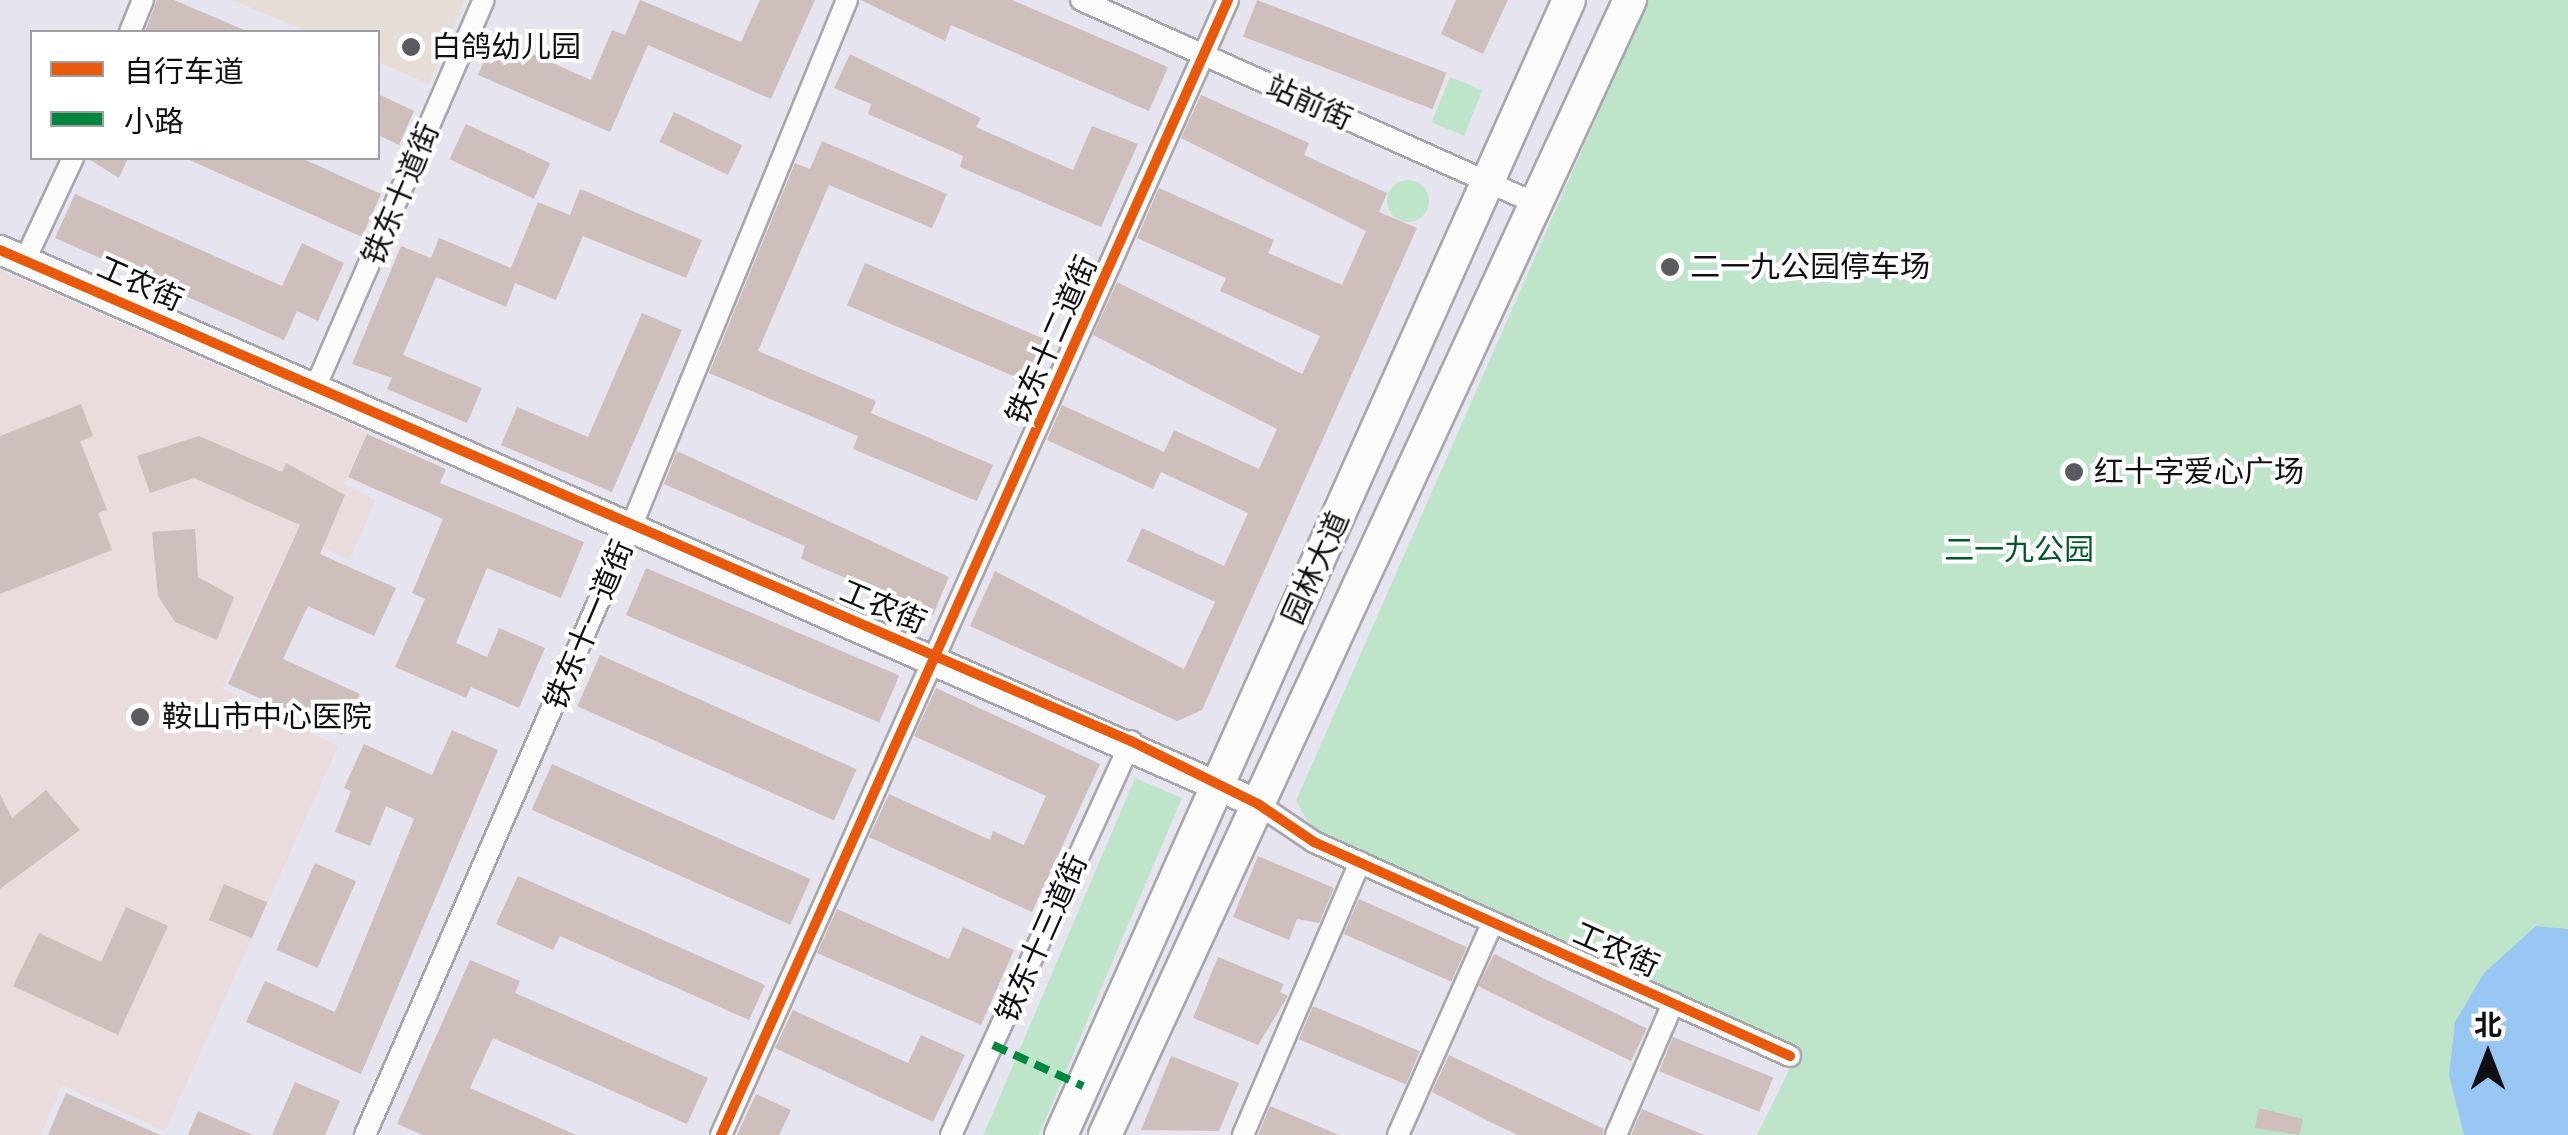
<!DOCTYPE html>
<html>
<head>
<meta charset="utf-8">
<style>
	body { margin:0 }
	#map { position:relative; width:2568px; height:1135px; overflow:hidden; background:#e6e4ee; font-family:Cabin,"Noto Sans SC",sans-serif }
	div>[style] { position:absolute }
	.education>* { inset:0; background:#e7ddd7 }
	.medical>* { inset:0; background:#eadbdc }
	.green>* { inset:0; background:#bee5ca; transform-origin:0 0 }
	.round { border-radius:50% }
	.water>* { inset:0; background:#98c7f4 }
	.building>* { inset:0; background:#cfbfbc; transform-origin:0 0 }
	.roads { filter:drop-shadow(2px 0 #a8a6ad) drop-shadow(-2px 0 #a8a6ad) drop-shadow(0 2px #a8a6ad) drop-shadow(0 -2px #a8a6ad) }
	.street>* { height:20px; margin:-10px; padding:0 10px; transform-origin:10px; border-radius:10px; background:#fbfbfc }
	.secondary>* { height:28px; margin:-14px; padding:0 14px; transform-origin:14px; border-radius:14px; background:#fbfbfc }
	.primary>* { height:32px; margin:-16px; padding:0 16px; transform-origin:16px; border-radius:16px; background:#fbfbfc }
	.quiet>* { height:8px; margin-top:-4px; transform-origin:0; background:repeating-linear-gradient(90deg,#00873e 0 15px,transparent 0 23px) }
	.cycleway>* { height:10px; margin:-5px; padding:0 5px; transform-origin:5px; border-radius:5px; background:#e8590c }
	.dots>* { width:28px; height:28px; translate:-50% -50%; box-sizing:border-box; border:5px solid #fff; border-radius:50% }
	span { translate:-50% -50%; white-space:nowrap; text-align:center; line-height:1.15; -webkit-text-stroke:8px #fff; paint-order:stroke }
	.poi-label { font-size:30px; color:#100f14 }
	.left { translate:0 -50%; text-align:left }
	.street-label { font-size:30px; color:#100f14 }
	.park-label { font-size:30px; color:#005b26 }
	.legend { position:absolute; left:30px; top:30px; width:350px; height:130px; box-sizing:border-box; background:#fff; border:2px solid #9f9fa1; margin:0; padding:12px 18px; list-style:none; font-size:30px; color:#100f14 }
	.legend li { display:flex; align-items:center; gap:20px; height:50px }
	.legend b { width:50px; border:2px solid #9f9fa1 }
	.north { position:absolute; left:2438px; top:1005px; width:100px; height:100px; -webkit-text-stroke:8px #fff; paint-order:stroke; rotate:0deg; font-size:28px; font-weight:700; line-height:40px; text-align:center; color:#100f14 }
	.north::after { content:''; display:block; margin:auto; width:35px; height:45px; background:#100f14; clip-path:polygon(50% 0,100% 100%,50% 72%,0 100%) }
</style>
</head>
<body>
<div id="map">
	<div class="education">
		<i style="clip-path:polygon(232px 0,465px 0,429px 84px,378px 62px,378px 32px,309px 32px)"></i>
	</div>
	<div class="medical">
		<i style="clip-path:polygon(0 270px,367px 432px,344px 484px,375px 500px,350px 560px,295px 535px,222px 688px,338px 746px,165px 1131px,62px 1085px,40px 1135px,0 1135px)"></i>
	</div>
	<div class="green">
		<i style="clip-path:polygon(1648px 0,2568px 0,2568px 1135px,1757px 1135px,1797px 1054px,1314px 832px,1296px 801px)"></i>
		<i style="left:1450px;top:77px;width:35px;height:49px;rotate:22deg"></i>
		<i class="round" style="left:1387px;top:180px;width:42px;height:42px"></i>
		<i style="left:1135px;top:778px;width:51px;height:393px;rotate:23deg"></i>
	</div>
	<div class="water">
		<i style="clip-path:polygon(2536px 926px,2568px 929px,2568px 1135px,2464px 1135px,2449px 1075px,2455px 1022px,2484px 973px)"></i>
	</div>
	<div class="building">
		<i style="clip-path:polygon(157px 0,174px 0,249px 32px,145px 32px)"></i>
		<i style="clip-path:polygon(640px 0,741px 42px,760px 0,815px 0,771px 99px,648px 45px,610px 132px,478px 75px,494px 37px,591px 80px,612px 30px,625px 35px)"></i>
		<i style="clip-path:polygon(861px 0,1012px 0,1168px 67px,1149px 111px,951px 25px,945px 41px)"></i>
		<i style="left:1257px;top:0;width:203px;height:39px;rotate:21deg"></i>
		<i style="clip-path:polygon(1456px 0,1508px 0,1483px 54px,1441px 34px)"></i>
		<i style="clip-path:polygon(850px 54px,981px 118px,976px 127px,1073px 170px,1092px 126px,1138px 144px,1101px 227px,960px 167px,963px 156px,868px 114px,871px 104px,834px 88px)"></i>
		<i style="clip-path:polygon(378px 94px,414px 111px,399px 145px,378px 135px)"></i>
		<i style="clip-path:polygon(1201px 95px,1309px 143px,1304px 155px,1387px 193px,1379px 212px,1417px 228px,1202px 710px,1177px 721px,970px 626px,995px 571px,1184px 669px,1215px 602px,1127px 561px,1142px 528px,1224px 566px,1248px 513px,1161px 472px,1153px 489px,1047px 440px,1062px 405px,1164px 452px,1174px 430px,1259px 469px,1277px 429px,1093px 335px,1117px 282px,1302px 374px,1320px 336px,1220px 291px,1226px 278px,1137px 238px,1159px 188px,1274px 240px,1268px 253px,1342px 285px,1366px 231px,1181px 138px)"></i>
		<i style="left:674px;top:112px;width:76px;height:33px;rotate:26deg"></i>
		<i style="left:466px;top:124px;width:93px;height:39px;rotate:25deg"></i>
		<i style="clip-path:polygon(822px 141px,947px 194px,932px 228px,829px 185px,758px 351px,876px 401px,871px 413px,993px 465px,977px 501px,853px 449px,858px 436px,709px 373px,795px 163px,810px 169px)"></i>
		<i style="clip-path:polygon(87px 158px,128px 158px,119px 178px)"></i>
		<i style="clip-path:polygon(185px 158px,301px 158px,381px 194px,362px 237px)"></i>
		<i style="clip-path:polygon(580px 189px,702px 240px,686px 278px,583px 236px,556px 300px,515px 283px,506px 307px,436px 277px,403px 355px,482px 388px,467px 423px,387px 389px,392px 378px,352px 364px,401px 246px,431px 258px,439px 238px,511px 268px,538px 202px,570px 215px)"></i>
		<i style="clip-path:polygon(75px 194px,282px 286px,302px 243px,344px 263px,318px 321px,297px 311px,284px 340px,55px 238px)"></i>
		<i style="left:865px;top:263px;width:198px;height:46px;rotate:23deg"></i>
		<i style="clip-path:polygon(642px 313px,682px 330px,612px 492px,501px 445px,517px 407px,588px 437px)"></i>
		<i style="clip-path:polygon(81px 404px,93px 436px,80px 441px,107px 510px,98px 513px,112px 550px,0 594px,0 436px)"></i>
		<i style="clip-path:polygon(367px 434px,446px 469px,440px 483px,584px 542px,561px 598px,487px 568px,456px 643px,487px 657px,499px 628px,545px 648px,519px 708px,471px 687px,466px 698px,395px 667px,425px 599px,412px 593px,443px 519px,348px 477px)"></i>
		<i style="clip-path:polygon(199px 436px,282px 472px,286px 463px,345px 495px,320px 554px,396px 588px,374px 636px,308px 606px,283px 659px,360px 694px,342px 735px,228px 684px,300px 525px,194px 478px,150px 493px,137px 456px)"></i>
		<i style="clip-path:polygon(677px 451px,949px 577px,933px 615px,801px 559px,805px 546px,664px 484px)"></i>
		<i style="clip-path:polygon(195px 529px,198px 577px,234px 597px,217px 640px,175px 622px,158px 596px,152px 532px)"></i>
		<i style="left:646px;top:568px;width:275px;height:51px;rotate:23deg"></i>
		<i style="left:600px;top:655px;width:281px;height:56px;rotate:24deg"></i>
		<i style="clip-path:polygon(936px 688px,1100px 764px,1032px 912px,869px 837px,889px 794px,990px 840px,993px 831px,1024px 845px,1046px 796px,914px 736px)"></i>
		<i style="clip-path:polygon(452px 730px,498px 750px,361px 1074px,246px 1022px,265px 981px,335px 1012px,414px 819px,386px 806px,370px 846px,335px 832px,351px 791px,344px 788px,364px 744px,432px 775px)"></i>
		<i style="left:552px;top:764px;width:283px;height:50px;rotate:24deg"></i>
		<i style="clip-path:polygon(46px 790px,80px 830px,0 889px,0 794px,12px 818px)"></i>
		<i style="clip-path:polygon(1258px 856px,1334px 888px,1319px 923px,1297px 919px,1289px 940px,1233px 917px)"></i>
		<i style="left:315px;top:863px;width:45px;height:95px;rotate:24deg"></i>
		<i style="clip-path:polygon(518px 876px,765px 985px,749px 1020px,560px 936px,553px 950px,496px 924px)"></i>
		<i style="left:224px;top:884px;width:47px;height:39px;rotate:23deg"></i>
		<i style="left:1359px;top:899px;width:118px;height:38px;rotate:24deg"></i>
		<i style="clip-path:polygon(126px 907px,168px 926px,118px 1035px,13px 986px,39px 933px,101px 962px)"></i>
		<i style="clip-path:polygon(837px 909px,949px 959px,963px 927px,1014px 950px,981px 1025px,817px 953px)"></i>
		<i style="left:1494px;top:954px;width:170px;height:36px;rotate:26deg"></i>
		<i style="clip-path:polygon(1218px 957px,1284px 984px,1280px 992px,1288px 996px,1258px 1045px,1193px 1018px)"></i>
		<i style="clip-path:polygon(470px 960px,520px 981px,515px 993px,708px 1078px,687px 1124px,493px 1038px,470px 1088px,576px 1135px,423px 1135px,397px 1124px)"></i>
		<i style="left:1313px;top:1006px;width:116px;height:36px;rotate:23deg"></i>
		<i style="clip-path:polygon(793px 1010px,908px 1063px,921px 1035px,965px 1055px,933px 1122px,775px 1048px)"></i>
		<i style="left:1673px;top:1037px;width:108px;height:37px;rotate:22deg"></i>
		<i style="clip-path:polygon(1449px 1055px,1604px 1129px,1602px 1135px,1518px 1135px,1490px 1122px,1432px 1092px)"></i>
		<i style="clip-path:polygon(1171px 1056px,1239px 1083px,1219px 1131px,1141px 1130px)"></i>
		<i style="clip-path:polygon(295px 1082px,340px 1101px,325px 1135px,272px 1135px)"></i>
		<i style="clip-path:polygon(66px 1093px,160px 1135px,48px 1135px)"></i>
		<i style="clip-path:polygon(756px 1094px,791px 1110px,779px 1135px,737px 1135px)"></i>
		<i style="clip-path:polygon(1270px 1106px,1339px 1135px,1258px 1135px)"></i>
		<i style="clip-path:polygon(2259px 1108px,2303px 1119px,2299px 1135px,2255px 1128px)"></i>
		<i style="clip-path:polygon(1642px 1109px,1704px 1135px,1631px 1135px)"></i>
		<i style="clip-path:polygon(198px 1111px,253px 1135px,188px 1135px)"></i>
	</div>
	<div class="roads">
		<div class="street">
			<i style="left:1081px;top:0;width:500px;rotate:24.1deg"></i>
			<i style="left:130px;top:32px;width:35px;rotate:-68deg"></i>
			<i style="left:25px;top:260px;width:113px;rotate:-64.8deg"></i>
			<i style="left:315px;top:388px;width:423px;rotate:-66.5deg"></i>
			<i style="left:1258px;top:804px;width:68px;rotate:34.2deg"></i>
			<i style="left:1314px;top:842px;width:522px;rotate:24.21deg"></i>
			<i style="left:365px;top:1135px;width:666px;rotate:-66.36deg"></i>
			<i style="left:632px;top:525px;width:567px;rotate:-67.73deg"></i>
			<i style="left:721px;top:1135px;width:1243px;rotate:-65.93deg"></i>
			<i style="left:951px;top:1135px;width:433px;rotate:-65.4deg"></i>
			<i style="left:1243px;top:1135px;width:297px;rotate:-66.8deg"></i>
			<i style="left:1398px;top:1135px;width:233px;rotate:-66deg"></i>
			<i style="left:1616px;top:1135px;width:144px;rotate:-66.6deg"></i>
		</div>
		<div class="secondary">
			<i style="left:0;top:250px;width:1375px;rotate:23.77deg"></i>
		</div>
		<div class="primary">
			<i style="left:1061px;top:1135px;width:1243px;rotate:-65.89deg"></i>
			<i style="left:1105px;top:1135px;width:1251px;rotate:-65.18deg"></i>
		</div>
	</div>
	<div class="quiet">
		<i style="left:993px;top:1045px;width:99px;rotate:24.5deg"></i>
	</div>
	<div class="cycleway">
		<i style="left:0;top:250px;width:1233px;rotate:23.47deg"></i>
		<i style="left:1131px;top:741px;width:142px;rotate:26.4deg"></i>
		<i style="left:1258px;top:804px;width:68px;rotate:34.2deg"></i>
		<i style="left:1314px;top:842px;width:522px;rotate:24.21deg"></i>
		<i style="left:721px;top:1135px;width:1243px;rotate:-65.93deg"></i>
	</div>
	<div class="dots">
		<i style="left:411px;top:47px;background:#5b5a60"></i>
		<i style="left:1670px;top:267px;background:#5b5a60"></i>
		<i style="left:2074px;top:472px;background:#5b5a60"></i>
		<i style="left:140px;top:717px;background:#5b5a60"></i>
	</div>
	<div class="poi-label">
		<span class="left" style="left:431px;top:47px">白鸽幼儿园</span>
		<span class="left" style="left:1690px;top:267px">二一九公园停车场</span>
		<span class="left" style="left:2094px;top:472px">红十字爱心广场</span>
		<span class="left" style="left:162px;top:717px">鞍山市中心医院</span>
	</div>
	<div class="street-label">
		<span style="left:1309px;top:103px;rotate:24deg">站前街</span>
		<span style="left:401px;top:194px;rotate:-67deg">铁东十道街</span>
		<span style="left:140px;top:284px;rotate:24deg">工农街</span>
		<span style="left:1052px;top:340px;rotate:-66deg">铁东十二道街</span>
		<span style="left:1316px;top:568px;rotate:-66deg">园林大道</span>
		<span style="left:883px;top:607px;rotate:23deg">工农街</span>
		<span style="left:589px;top:625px;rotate:-67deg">铁东十一道街</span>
		<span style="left:1042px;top:938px;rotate:-66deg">铁东十三道街</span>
		<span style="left:1616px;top:950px;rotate:24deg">工农街</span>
	</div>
	<div class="park-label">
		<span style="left:2019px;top:550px">二一九公园</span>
	</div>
	<ul class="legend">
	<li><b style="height:12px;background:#e8590c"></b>自行车道</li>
	<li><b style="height:12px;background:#00873e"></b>小路</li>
	</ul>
	<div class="north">北</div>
</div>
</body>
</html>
